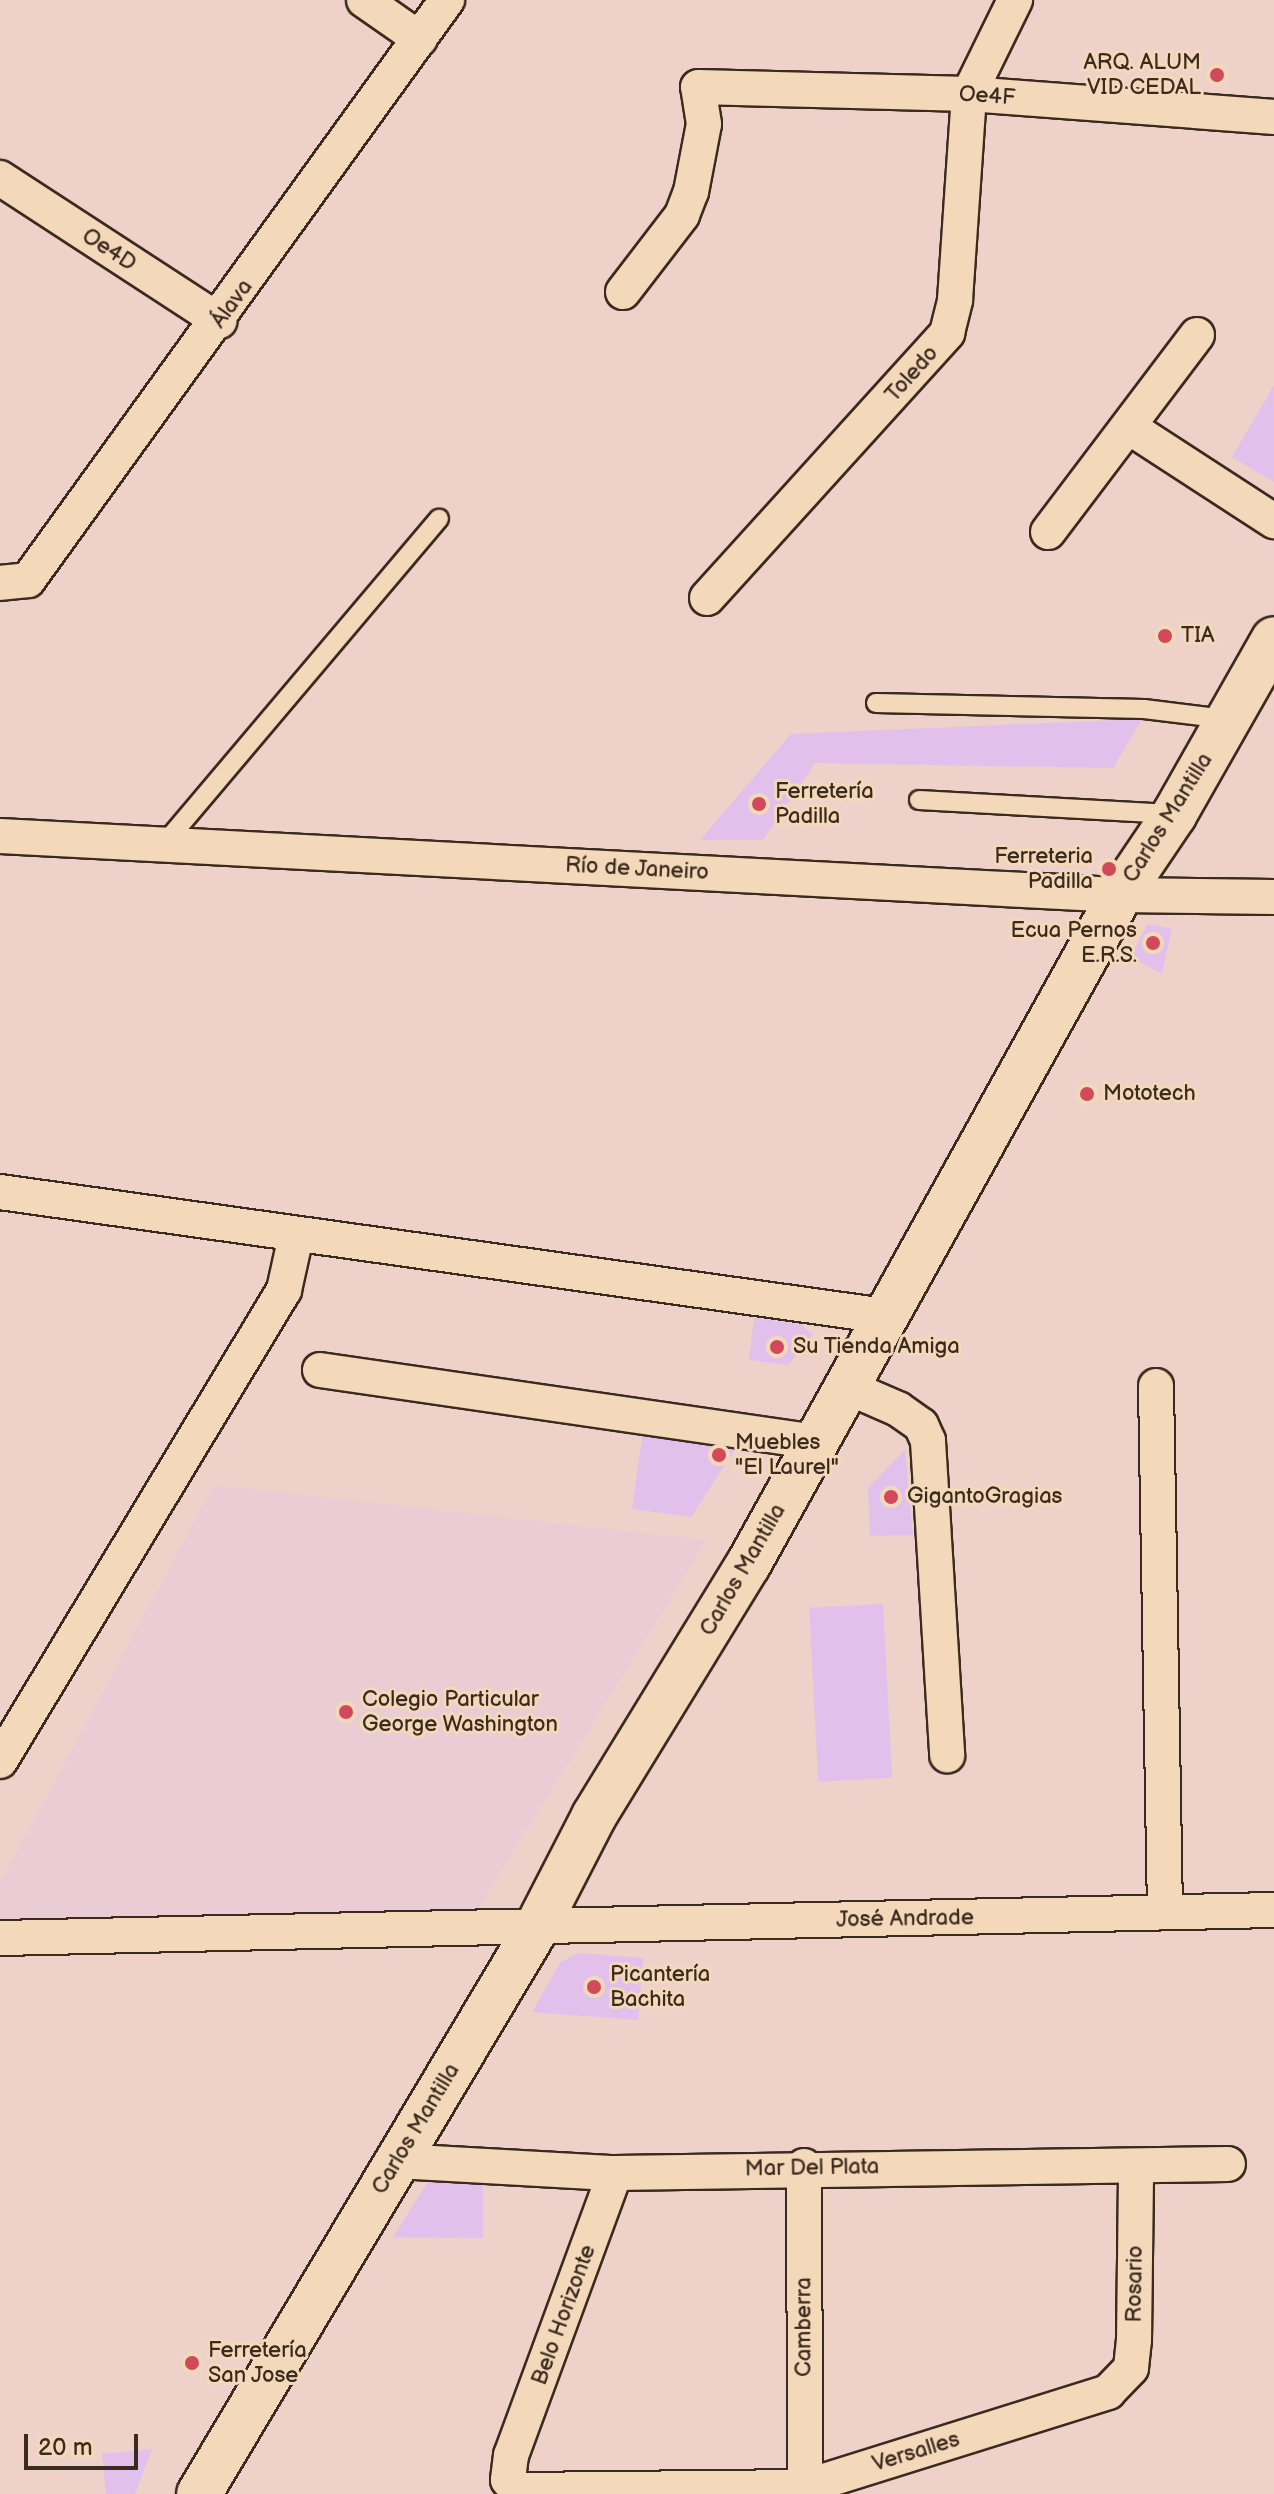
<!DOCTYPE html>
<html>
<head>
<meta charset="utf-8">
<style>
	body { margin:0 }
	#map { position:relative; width:1274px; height:2494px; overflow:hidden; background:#eed1c9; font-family:"Balsamiq Sans",sans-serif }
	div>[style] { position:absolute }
	.built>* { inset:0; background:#eaccd4 }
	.building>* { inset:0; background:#e2c0ec; transform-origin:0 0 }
	.roads { filter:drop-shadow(2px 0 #3b2a1e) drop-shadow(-2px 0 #3b2a1e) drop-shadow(0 2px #3b2a1e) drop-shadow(0 -2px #3b2a1e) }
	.lane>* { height:18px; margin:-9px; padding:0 9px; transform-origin:9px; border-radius:9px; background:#f3d8ba }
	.street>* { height:34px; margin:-17px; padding:0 17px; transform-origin:17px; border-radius:17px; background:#f3d8ba }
	.secondary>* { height:44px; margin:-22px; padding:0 22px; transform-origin:22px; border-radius:22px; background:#f3d8ba }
	.dots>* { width:22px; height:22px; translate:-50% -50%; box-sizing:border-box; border:4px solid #f3d8ba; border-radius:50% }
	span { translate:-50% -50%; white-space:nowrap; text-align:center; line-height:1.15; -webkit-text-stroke:6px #f3d8ba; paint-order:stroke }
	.poi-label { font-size:22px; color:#3b2a1e }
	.right { translate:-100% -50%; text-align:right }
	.left { translate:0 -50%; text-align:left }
	.street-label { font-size:22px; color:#3b2a1e }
	.scale { position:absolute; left:24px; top:2434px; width:114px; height:36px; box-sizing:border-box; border:4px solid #3b2a1e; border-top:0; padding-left:10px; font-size:24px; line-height:28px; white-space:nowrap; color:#3b2a1e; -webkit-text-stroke:6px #f3d8ba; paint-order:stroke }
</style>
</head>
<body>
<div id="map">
	<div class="built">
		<i style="clip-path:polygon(214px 1485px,707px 1540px,472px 1918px,0 1919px,0 1883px)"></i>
	</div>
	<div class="building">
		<i style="clip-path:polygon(1274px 385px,1274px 482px,1232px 457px)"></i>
		<i style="clip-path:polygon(1142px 719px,1113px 768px,815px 763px,763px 840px,700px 840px,791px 734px)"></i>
		<i style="clip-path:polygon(1148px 924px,1172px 929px,1162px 974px,1130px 957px)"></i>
		<i style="clip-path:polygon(754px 1318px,801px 1324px,813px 1335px,788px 1365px,749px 1360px)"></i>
		<i style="clip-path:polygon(644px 1424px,727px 1436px,736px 1448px,691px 1517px,632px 1509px)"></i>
		<i style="clip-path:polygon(905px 1450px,913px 1535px,870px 1536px,868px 1488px)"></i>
		<i style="left:883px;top:1604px;width:174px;height:74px;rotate:87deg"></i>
		<i style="clip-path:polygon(578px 1953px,643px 1958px,638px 2020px,532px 2012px,560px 1963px)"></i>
		<i style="clip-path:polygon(429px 2180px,483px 2180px,483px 2238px,393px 2237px)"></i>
		<i style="clip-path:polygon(152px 2449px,135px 2494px,106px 2494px,102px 2454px)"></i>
	</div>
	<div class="roads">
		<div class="lane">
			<i style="left:876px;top:703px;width:268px;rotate:1.3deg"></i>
			<i style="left:1144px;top:709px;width:83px;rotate:7deg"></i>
			<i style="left:919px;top:800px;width:252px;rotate:3.2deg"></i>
			<i style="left:164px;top:844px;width:426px;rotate:-49.8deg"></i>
		</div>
		<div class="street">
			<i style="left:364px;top:0;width:68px;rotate:34.9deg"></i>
			<i style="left:0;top:178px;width:262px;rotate:33.1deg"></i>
			<i style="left:623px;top:292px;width:97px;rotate:-52.5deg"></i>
			<i style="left:682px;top:215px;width:25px;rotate:-69deg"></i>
			<i style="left:691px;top:192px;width:69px;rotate:-79.2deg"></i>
			<i style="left:704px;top:124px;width:37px;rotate:-99deg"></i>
			<i style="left:698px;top:87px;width:271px;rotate:1.5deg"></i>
			<i style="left:969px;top:94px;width:306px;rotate:4.3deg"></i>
			<i style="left:1129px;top:427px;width:173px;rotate:33deg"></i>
			<i style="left:1048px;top:532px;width:247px;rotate:-52.9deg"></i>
			<i style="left:0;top:583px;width:28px;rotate:-6deg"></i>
			<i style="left:28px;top:580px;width:716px;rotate:-54.16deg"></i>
			<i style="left:707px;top:598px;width:358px;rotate:-47.8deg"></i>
			<i style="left:947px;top:333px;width:34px;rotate:-76deg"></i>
			<i style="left:955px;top:300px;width:206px;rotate:-86.1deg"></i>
			<i style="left:969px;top:94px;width:105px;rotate:-63.9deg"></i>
			<i style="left:0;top:836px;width:1122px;rotate:3.02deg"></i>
			<i style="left:1120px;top:895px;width:154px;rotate:0.7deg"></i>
			<i style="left:0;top:1192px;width:893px;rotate:7.98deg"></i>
			<i style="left:320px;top:1370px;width:501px;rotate:8.26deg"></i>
			<i style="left:845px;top:1386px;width:58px;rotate:23.5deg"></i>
			<i style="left:898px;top:1409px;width:28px;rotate:35deg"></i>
			<i style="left:921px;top:1425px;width:17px;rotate:66deg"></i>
			<i style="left:928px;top:1441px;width:315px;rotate:86.5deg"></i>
			<i style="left:1156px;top:1386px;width:526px;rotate:89.02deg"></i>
			<i style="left:0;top:1761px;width:550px;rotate:-58.91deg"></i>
			<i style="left:284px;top:1290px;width:55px;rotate:-77.5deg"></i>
			<i style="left:0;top:1938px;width:1274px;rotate:-1.26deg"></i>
			<i style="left:397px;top:2161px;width:218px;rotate:3.2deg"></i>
			<i style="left:615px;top:2173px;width:613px;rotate:-0.84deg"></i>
			<i style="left:804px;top:2166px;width:321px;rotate:89.8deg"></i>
			<i style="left:615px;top:2173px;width:301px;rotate:110.2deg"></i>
			<i style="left:511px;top:2455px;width:25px;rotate:97deg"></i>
			<i style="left:508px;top:2480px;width:14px;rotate:45deg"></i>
			<i style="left:518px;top:2490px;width:287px;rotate:-0.6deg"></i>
			<i style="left:805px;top:2487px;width:318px;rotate:-17.4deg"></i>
			<i style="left:1108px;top:2392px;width:33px;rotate:-46deg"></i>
			<i style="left:1131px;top:2368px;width:28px;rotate:-84deg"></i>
			<i style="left:1134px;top:2340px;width:174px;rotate:-89.3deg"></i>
		</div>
		<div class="secondary">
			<i style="left:199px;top:2494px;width:658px;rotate:-59.19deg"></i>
			<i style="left:536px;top:1929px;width:127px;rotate:-62.8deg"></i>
			<i style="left:594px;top:1816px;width:294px;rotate:-58.5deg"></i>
			<i style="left:748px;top:1565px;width:766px;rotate:-60.96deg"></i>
			<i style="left:1120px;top:895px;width:97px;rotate:-56deg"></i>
			<i style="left:1174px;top:815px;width:202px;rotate:-60.4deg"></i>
		</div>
	</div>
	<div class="dots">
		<i style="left:1217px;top:75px;background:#d1495b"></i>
		<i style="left:1165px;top:636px;background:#d1495b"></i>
		<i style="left:759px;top:804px;background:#d1495b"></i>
		<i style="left:1109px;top:869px;background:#d1495b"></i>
		<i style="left:1153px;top:943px;background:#d1495b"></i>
		<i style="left:1087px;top:1094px;background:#d1495b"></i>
		<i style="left:777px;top:1347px;background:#d1495b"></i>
		<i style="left:719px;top:1455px;background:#d1495b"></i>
		<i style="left:891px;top:1497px;background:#d1495b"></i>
		<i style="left:346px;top:1712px;background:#d1495b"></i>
		<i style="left:594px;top:1987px;background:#d1495b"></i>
		<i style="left:192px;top:2363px;background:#d1495b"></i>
	</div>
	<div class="poi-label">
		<span class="right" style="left:1201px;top:75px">ARQ. ALUM<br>VID CEDAL</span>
		<span class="left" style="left:1181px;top:636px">TIA</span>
		<span class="left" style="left:775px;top:804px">Ferretería<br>Padilla</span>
		<span class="right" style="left:1093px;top:869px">Ferreteria<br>Padilla</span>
		<span class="right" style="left:1137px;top:943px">Ecua Pernos<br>E.R.S.</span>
		<span class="left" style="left:1103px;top:1094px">Mototech</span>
		<span class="left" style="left:793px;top:1347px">Su Tienda Amiga</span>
		<span class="left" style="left:735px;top:1455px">Muebles<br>"El Laurel"</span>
		<span class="left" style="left:907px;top:1497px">GigantoGragias</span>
		<span class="left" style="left:362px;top:1712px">Colegio Particular<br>George Washington</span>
		<span class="left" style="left:610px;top:1987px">Picantería<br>Bachita</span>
		<span class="left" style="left:208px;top:2363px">Ferretería<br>San Jose</span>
	</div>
	<div class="street-label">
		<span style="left:987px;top:96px;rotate:4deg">Oe4F</span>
		<span style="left:109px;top:250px;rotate:33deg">Oe4D</span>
		<span style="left:232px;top:304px;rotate:-54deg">Álava</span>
		<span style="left:912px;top:374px;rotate:-48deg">Toledo</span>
		<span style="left:1168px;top:818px;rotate:-58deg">Carlos Mantilla</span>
		<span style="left:637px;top:869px;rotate:3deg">Río de Janeiro</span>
		<span style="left:743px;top:1570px;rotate:-60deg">Carlos Mantilla</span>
		<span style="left:905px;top:1919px;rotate:-1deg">José Andrade</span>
		<span style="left:416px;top:2129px;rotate:-59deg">Carlos Mantilla</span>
		<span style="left:812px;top:2168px;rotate:-1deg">Mar Del Plata</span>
		<span style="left:1135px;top:2284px;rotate:-89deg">Rosario</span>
		<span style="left:564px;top:2315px;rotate:-70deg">Belo Horizonte</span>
		<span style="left:804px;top:2327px;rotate:-90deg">Camberra</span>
		<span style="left:916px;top:2452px;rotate:-17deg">Versalles</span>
	</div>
	<div class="scale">20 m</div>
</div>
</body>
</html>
